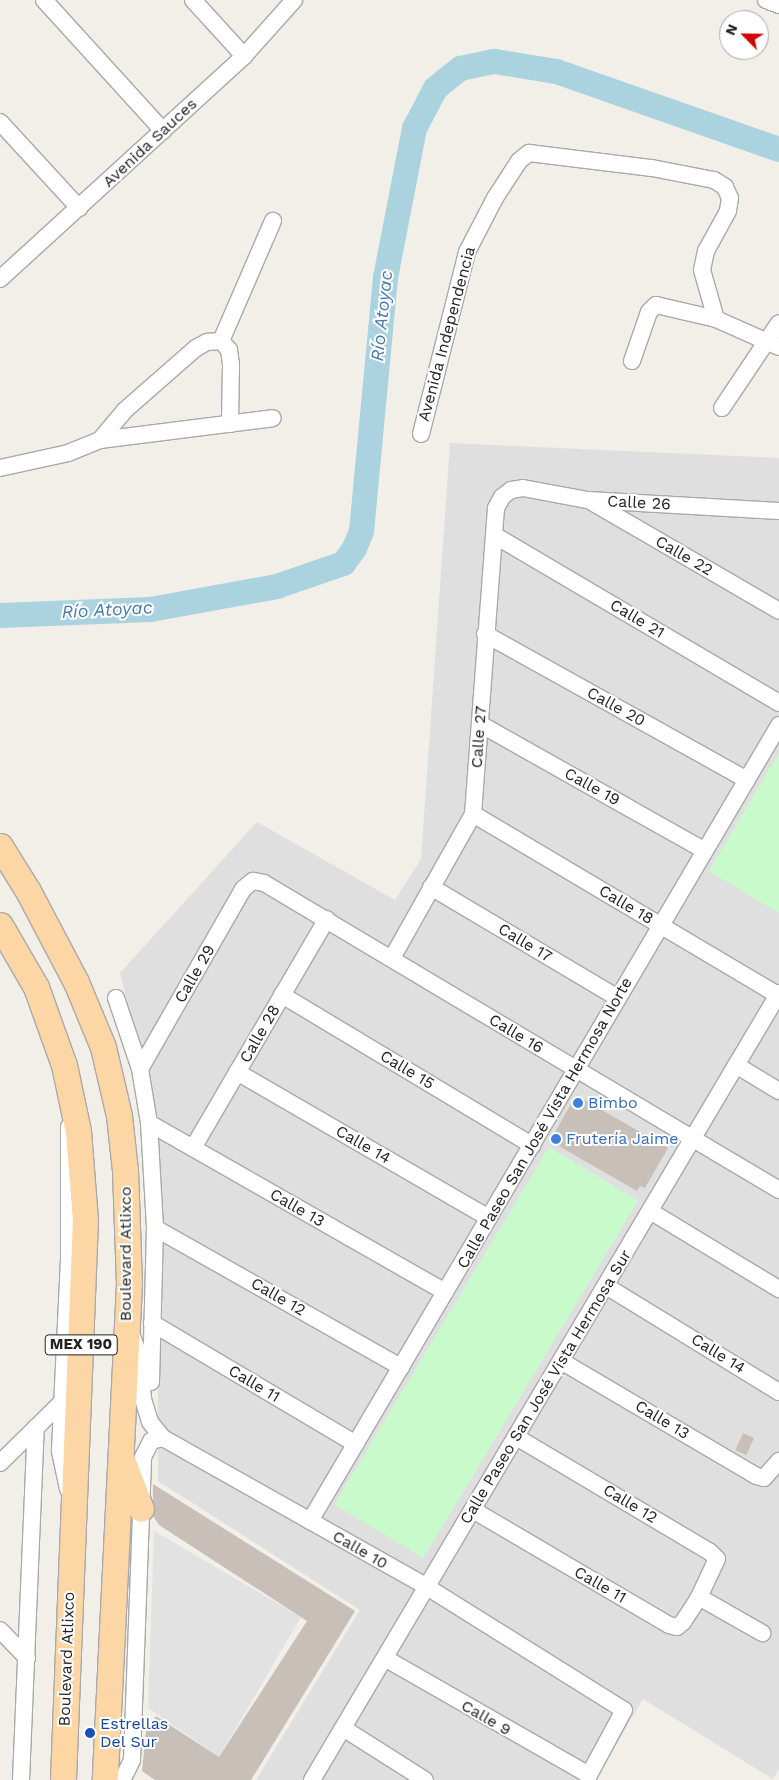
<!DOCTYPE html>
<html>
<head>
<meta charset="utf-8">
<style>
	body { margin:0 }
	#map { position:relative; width:779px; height:1780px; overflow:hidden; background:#f2efe9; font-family:"Work Sans",sans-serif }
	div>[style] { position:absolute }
	.residential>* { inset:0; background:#e0dfdf }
	.park>* { inset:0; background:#c8facc; transform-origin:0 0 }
	.parking>* { inset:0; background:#e2e2e2 }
	.river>* { height:25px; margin:-12.5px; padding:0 12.5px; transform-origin:12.5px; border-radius:12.5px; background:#aad3df }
	.building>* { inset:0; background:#c7bfb8; transform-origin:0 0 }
	.roads { filter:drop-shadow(1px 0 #a9a9a9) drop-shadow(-1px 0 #a9a9a9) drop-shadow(0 1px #a9a9a9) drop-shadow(0 -1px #a9a9a9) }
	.street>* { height:16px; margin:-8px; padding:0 8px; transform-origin:8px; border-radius:8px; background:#fff }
	.primary>* { height:25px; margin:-12.5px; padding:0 12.5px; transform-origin:12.5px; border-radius:12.5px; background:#fcd6a4 }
	.dots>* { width:14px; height:14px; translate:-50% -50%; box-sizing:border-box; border:2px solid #fff; border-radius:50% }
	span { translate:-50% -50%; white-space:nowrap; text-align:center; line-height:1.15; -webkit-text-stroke:4px #fff; paint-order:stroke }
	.shield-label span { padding:1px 4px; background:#fff; border:1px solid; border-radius:4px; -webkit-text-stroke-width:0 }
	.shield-label { font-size:15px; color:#222; font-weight:700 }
	.street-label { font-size:16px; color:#222 }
	.shop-label { font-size:16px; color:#366cbe }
	.left { translate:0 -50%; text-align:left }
	.transit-label { font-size:16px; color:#164399 }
	.water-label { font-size:18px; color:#4a7aab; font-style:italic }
	.north { position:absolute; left:719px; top:10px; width:50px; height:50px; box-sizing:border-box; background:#fff; border:1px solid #a7a7a7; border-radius:50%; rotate:293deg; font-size:14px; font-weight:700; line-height:20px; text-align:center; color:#222 }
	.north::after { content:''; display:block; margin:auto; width:18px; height:22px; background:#d40000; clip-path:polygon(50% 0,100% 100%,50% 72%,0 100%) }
</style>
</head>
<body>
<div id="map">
	<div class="residential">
		<i style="clip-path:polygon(450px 443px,779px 458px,779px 1769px,773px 1779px,643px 1699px,595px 1780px,256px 1780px,360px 1610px,158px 1481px,158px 1216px,139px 1050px,120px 973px,257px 822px,395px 900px,421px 859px)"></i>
	</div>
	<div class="park">
		<i style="clip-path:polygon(779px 753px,779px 913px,709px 871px)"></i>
		<i style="left:549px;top:1147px;width:104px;height:417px;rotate:31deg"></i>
	</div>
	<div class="parking">
		<i style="clip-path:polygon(154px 1531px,301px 1617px,219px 1757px,148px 1708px)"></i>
	</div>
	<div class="river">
		<i style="left:0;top:615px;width:150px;rotate:-2.3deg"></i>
		<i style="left:150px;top:609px;width:128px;rotate:-10.3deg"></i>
		<i style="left:276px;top:586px;width:71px;rotate:-18.9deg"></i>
		<i style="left:343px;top:563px;width:19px;rotate:-54deg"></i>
		<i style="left:354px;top:548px;width:18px;rotate:-68deg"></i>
		<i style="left:361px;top:531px;width:255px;rotate:-84.6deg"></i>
		<i style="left:385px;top:277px;width:152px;rotate:-79deg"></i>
		<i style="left:414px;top:128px;width:45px;rotate:-62.3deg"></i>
		<i style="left:435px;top:88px;width:32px;rotate:-39deg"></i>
		<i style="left:460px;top:68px;width:35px;rotate:-12deg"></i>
		<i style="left:494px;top:61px;width:63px;rotate:9.2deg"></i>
		<i style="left:556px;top:71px;width:236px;rotate:19.3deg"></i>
	</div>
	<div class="building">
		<i style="clip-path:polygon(576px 1095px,668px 1148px,645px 1188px,640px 1186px,637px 1191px,550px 1141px)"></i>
		<i style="left:743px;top:1433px;width:12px;height:19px;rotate:24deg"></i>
		<i style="clip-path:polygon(153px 1484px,355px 1611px,251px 1780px,155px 1780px,142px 1771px,146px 1731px,156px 1716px,219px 1757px,307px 1621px,159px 1525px,153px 1516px)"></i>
	</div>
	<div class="roads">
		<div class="street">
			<i style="left:44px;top:0;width:177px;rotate:47.7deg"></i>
			<i style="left:193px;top:0;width:76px;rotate:47.7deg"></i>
			<i style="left:766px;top:0;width:14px;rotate:21deg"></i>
			<i style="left:0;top:122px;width:117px;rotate:47.4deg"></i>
			<i style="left:0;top:279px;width:331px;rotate:-42.4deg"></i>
			<i style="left:244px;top:56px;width:75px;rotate:-48.2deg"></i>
			<i style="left:221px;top:341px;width:131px;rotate:-66.6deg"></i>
			<i style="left:221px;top:341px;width:12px;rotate:48deg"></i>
			<i style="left:229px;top:350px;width:15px;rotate:82deg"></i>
			<i style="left:231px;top:365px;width:59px;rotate:91deg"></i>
			<i style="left:632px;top:361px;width:52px;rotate:-70.9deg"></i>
			<i style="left:649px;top:312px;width:10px;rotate:-45deg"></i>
			<i style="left:656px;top:305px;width:62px;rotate:13.1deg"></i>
			<i style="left:716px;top:319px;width:69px;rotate:24deg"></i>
			<i style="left:722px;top:408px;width:102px;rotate:-56.2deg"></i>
			<i style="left:421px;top:434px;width:188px;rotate:-75.8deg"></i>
			<i style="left:467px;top:252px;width:61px;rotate:-62.6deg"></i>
			<i style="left:495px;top:198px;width:44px;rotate:-57deg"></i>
			<i style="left:519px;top:161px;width:13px;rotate:-39deg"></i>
			<i style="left:529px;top:153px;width:124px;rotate:7deg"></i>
			<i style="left:652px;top:168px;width:63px;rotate:11deg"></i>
			<i style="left:714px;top:180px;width:13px;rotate:32deg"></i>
			<i style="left:725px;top:187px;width:12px;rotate:66deg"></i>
			<i style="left:730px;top:198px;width:13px;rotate:99deg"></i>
			<i style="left:728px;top:211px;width:46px;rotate:118.8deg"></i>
			<i style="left:706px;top:251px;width:19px;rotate:102deg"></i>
			<i style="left:702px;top:270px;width:51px;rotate:74.1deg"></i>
			<i style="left:100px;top:440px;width:38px;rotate:-50deg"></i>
			<i style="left:124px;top:411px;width:96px;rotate:-41.2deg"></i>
			<i style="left:196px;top:348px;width:13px;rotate:-29deg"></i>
			<i style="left:207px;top:342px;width:14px;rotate:-4deg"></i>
			<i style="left:0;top:468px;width:70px;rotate:-12.4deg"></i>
			<i style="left:68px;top:453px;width:35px;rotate:-22deg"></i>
			<i style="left:100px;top:440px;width:174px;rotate:-7.2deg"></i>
			<i style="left:592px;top:502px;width:216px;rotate:30.2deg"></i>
			<i style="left:494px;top:535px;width:331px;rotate:30.5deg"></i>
			<i style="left:485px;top:634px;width:300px;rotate:29.1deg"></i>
			<i style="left:480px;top:724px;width:258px;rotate:29.4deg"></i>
			<i style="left:473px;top:814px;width:356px;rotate:30.7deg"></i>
			<i style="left:431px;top:887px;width:217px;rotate:30.7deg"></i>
			<i style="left:392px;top:958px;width:165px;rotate:-60.6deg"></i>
			<i style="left:473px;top:814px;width:307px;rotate:-85.7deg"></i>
			<i style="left:496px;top:508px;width:13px;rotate:-61deg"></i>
			<i style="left:502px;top:497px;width:11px;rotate:-38deg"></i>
			<i style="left:511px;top:490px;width:12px;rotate:-9deg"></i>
			<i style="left:523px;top:488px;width:66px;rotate:10.5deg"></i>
			<i style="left:588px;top:500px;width:191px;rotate:3.3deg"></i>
			<i style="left:282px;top:995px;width:292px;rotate:31deg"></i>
			<i style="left:116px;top:998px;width:75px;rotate:71.3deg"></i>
			<i style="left:140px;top:1069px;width:55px;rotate:80.5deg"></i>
			<i style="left:149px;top:1123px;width:105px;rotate:86.7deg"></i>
			<i style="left:155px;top:1228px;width:154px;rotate:91.5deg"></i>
			<i style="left:736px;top:1065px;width:50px;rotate:31.2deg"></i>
			<i style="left:140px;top:1069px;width:207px;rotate:-60.2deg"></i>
			<i style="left:243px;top:889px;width:13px;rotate:-39deg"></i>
			<i style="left:253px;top:881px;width:11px;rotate:10deg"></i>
			<i style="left:264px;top:883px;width:600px;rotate:30.8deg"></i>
			<i style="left:237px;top:1072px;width:291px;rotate:30.1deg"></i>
			<i style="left:149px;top:1123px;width:341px;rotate:29.7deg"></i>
			<i style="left:193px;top:1148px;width:265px;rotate:-59.7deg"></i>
			<i style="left:650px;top:1211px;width:151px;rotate:31.2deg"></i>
			<i style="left:155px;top:1228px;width:283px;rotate:29.5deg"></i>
			<i style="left:606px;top:1286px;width:203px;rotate:31.5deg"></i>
			<i style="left:152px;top:1323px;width:237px;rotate:30.7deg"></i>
			<i style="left:130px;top:1331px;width:25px;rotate:69deg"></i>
			<i style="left:139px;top:1354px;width:45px;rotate:84.9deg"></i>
			<i style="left:143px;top:1399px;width:24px;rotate:73deg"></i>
			<i style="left:150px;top:1422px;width:21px;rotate:51deg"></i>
			<i style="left:163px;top:1438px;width:303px;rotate:29.4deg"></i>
			<i style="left:427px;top:1587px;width:232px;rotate:32deg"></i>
			<i style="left:624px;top:1710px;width:74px;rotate:118.3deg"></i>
			<i style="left:589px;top:1775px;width:235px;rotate:-150.2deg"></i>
			<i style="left:561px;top:1361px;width:226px;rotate:30.5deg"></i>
			<i style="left:756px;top:1476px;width:8px;rotate:14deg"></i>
			<i style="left:764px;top:1478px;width:23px;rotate:-49deg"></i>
			<i style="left:0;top:1463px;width:88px;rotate:-44.5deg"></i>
			<i style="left:68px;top:1489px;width:40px;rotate:-102deg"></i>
			<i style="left:60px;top:1450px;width:192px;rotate:-87.3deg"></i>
			<i style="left:69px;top:1258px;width:131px;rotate:-90deg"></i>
			<i style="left:473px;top:1510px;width:227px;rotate:30.4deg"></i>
			<i style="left:669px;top:1625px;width:8px;rotate:14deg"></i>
			<i style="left:677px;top:1627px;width:8px;rotate:-40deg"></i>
			<i style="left:683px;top:1622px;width:30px;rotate:-57deg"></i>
			<i style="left:699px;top:1597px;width:42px;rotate:-64.7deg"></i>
			<i style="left:717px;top:1559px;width:10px;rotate:-135deg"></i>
			<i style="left:710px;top:1552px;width:226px;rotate:-149.3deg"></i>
			<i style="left:310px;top:1521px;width:924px;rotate:-59.49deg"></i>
			<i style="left:699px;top:1597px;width:73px;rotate:29.7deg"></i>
			<i style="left:0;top:1630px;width:39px;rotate:46deg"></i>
			<i style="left:343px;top:1728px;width:97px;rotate:32.4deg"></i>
			<i style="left:21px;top:1780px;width:353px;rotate:-87.6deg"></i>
			<i style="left:122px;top:1780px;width:22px;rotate:-63deg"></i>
			<i style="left:132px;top:1760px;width:303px;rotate:-87.9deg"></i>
			<i style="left:143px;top:1457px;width:18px;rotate:-63deg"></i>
			<i style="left:151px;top:1441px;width:12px;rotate:-14deg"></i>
			<i style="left:312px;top:1780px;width:915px;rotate:-59.32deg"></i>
		</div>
		<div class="primary">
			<i style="left:0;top:846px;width:53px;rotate:58.1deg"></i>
			<i style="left:28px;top:891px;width:103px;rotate:62.2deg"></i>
			<i style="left:76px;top:982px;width:70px;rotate:67.4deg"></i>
			<i style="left:103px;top:1047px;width:71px;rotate:76.9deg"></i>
			<i style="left:119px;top:1116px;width:54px;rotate:83.7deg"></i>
			<i style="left:125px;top:1170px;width:113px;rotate:88deg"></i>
			<i style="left:129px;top:1283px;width:498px;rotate:92.8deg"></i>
			<i style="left:0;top:925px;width:72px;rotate:59.9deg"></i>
			<i style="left:36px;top:987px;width:83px;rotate:70.3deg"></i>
			<i style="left:64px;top:1065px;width:67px;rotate:78deg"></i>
			<i style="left:78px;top:1131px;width:88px;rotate:85.5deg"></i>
			<i style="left:85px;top:1219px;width:561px;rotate:92.25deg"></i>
			<i style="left:123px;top:1462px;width:50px;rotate:69deg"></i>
		</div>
	</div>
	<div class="dots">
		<i style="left:578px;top:1103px;background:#3f7fe0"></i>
		<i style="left:556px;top:1139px;background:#3f7fe0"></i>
		<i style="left:90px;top:1733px;background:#1a4fb4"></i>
	</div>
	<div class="shield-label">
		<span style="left:81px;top:1345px">MEX 190</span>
	</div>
	<div class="street-label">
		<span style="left:150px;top:143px;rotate:-43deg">Avenida Sauces</span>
		<span style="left:447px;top:334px;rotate:-75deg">Avenida Independencia</span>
		<span style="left:639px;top:503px;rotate:3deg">Calle 26</span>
		<span style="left:684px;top:556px;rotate:30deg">Calle 22</span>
		<span style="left:637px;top:619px;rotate:31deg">Calle 21</span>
		<span style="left:616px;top:707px;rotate:29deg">Calle 20</span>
		<span style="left:479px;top:737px;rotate:-86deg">Calle 27</span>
		<span style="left:592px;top:787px;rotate:29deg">Calle 19</span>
		<span style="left:626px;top:905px;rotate:31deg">Calle 18</span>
		<span style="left:525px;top:943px;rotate:31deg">Calle 17</span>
		<span style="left:195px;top:974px;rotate:-60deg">Calle 29</span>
		<span style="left:260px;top:1034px;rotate:-60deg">Calle 28</span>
		<span style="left:516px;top:1034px;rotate:31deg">Calle 16</span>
		<span style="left:407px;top:1070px;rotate:31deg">Calle 15</span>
		<span style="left:545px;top:1123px;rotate:-60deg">Calle Paseo San José Vista Hermosa Norte</span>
		<span style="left:363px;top:1145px;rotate:30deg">Calle 14</span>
		<span style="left:297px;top:1208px;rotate:30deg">Calle 13</span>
		<span style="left:126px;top:1254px;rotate:-90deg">Boulevard Atlixco</span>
		<span style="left:278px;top:1297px;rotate:30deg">Calle 12</span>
		<span style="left:718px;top:1354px;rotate:32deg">Calle 14</span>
		<span style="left:254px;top:1384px;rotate:31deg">Calle 11</span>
		<span style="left:546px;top:1387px;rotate:-59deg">Calle Paseo San José Vista Hermosa Sur</span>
		<span style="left:662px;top:1420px;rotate:31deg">Calle 13</span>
		<span style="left:630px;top:1504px;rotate:31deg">Calle 12</span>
		<span style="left:360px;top:1550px;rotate:30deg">Calle 10</span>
		<span style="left:600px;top:1585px;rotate:30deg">Calle 11</span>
		<span style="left:67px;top:1659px;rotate:-88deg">Boulevard Atlixco</span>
		<span style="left:486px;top:1718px;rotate:30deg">Calle 9</span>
	</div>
	<div class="shop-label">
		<span class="left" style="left:588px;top:1103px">Bimbo</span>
		<span class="left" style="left:566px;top:1139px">Frutería Jaime</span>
	</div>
	<div class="transit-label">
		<span class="left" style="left:100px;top:1733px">Estrellas<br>Del Sur</span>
	</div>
	<div class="water-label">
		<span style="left:382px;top:316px;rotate:-84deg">Río Atoyac</span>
		<span style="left:107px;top:610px;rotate:-3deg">Río Atoyac</span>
	</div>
	<div class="north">N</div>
</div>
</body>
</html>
